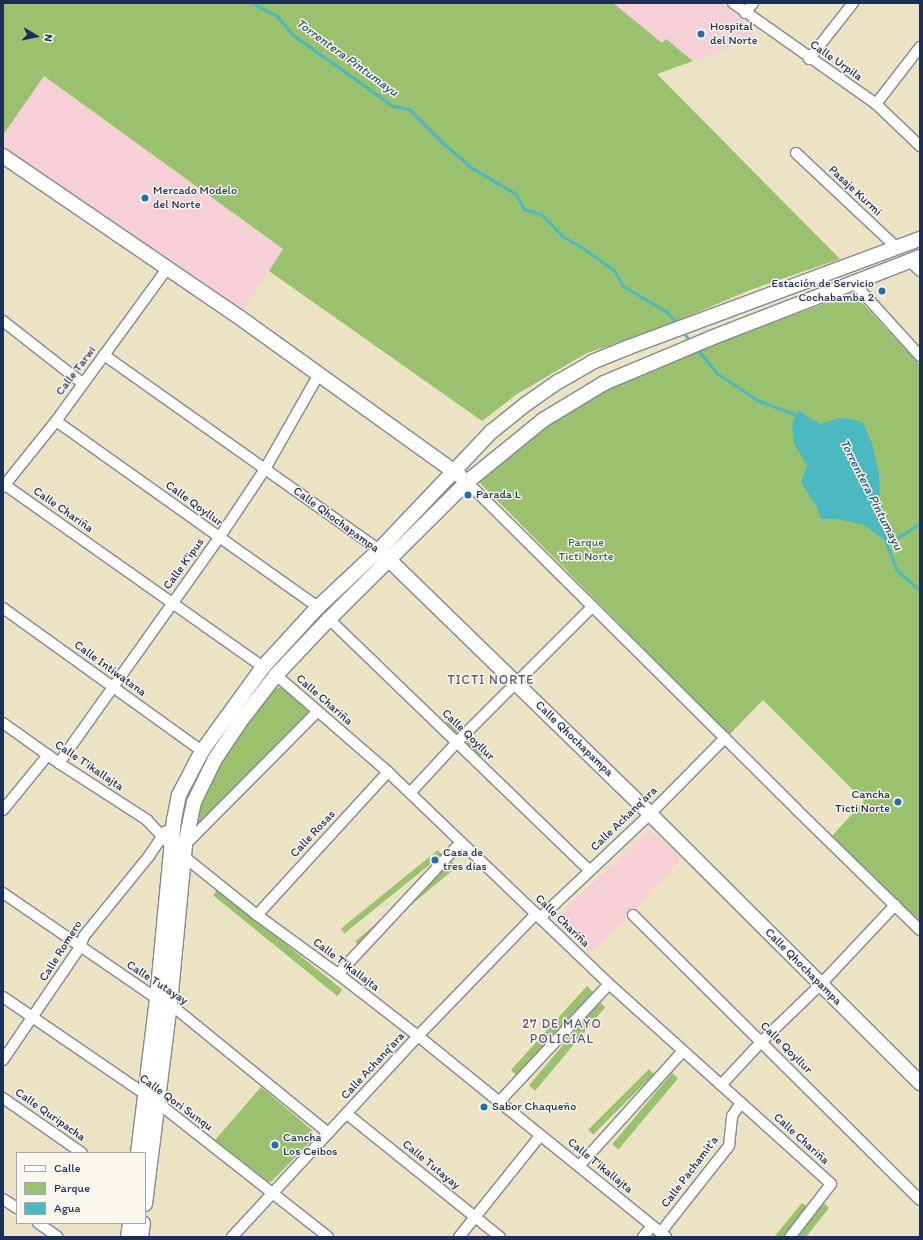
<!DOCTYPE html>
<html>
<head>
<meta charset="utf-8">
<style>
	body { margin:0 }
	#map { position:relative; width:923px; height:1240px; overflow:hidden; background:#ebe3c3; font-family:Itim,sans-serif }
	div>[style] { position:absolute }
	.built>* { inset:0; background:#f6cfd7 }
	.green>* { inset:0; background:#99c16e; transform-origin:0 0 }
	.water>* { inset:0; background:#4ab9c0 }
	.stream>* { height:3px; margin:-1.5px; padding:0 1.5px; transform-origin:1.5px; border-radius:1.5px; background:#4ab9c0 }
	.roads { filter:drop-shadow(1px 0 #838990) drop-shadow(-1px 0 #838990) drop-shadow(0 1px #838990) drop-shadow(0 -1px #838990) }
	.street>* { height:10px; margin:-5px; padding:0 5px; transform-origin:5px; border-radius:5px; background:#fff }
	.secondary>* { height:14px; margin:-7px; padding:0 7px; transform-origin:7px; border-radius:7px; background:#fff }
	.dots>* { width:11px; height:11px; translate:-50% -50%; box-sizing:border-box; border:2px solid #fbf7ec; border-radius:50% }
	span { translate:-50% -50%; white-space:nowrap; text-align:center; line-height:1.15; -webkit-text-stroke:3px #fbf7ec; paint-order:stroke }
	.poi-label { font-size:12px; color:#1b2f5e }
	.left { translate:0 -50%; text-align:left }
	.right { translate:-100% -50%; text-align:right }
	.street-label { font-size:12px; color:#1b2f5e }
	.park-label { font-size:12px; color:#415b63 }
	.water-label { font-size:13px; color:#29587b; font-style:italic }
	.neighbourhood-label { font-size:13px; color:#585784; letter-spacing:1px }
	.frame { position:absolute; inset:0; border:4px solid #1b2f5e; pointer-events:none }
	.legend { position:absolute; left:16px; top:1152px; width:130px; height:72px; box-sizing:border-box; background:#fbf7ec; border:1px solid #a1a7b3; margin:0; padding:5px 7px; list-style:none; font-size:12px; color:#1b2f5e }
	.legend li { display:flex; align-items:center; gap:8px; height:20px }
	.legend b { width:20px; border:1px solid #a1a7b3 }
	.north { position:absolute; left:16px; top:16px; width:40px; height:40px; -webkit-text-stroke:3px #fbf7ec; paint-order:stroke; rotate:99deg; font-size:11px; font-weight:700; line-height:16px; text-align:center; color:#1b2f5e }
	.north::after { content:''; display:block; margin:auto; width:14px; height:18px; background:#1b2f5e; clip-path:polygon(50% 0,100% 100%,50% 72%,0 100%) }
</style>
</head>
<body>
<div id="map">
	<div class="built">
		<i style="clip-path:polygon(613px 3px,722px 3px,755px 30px,748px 40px,693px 61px,666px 39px,662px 44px)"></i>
		<i style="clip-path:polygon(44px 76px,283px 250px,242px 311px,3px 146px,3px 135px)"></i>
		<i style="clip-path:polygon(649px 830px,679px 857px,679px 862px,634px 911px,593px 951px,589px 952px,555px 919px)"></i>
	</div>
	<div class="green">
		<i style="clip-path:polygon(3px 3px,613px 3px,662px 43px,666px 39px,693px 61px,657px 74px,840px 259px,750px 290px,651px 332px,587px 353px,517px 394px,482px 421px,269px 271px,283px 249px,44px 76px,3px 135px)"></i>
		<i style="clip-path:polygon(853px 293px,920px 365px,920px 922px,832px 836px,864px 801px,763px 700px,729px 735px,480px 483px,481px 480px,536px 432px,591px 397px,677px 358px)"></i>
		<i style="clip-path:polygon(282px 687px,309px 709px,309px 714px,196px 829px,194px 823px,198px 807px,214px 772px,248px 721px,272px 692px,277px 688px)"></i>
		<i style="left:452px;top:717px;width:20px;height:10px;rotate:49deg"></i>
		<i style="left:473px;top:737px;width:19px;height:11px;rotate:47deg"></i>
		<i style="left:438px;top:850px;width:6px;height:125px;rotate:51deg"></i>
		<i style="left:451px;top:861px;width:8px;height:125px;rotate:50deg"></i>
		<i style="left:218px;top:889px;width:160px;height:8px;rotate:39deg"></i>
		<i style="clip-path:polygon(587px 986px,593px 992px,516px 1075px,511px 1070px)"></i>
		<i style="left:599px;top:1002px;width:8px;height:109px;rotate:40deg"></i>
		<i style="left:649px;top:1069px;width:7px;height:86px;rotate:45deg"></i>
		<i style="left:672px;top:1073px;width:8px;height:93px;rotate:40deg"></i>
		<i style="clip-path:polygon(261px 1087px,312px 1130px,313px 1135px,312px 1140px,272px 1181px,269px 1182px,215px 1140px)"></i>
		<i style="clip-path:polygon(802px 1203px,808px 1207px,783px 1237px,774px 1237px)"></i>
		<i style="clip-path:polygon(824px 1203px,829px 1208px,806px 1237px,796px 1237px)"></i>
	</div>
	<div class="water">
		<i style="clip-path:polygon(799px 410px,811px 419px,821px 424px,839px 418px,852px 419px,863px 423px,872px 443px,879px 474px,880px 498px,887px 526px,886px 541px,864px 525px,838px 519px,821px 519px,817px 507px,801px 482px,807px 466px,794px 443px,792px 423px)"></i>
	</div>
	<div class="stream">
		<i style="left:252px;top:3px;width:28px;rotate:27deg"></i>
		<i style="left:277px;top:16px;width:25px;rotate:50deg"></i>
		<i style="left:293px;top:35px;width:123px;rotate:35.4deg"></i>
		<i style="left:393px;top:106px;width:16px;rotate:11deg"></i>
		<i style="left:409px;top:109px;width:49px;rotate:45deg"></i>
		<i style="left:444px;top:144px;width:37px;rotate:41deg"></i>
		<i style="left:472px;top:168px;width:51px;rotate:30.6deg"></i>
		<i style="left:516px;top:194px;width:17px;rotate:62deg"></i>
		<i style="left:524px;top:209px;width:18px;rotate:16deg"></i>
		<i style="left:541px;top:214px;width:30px;rotate:46deg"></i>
		<i style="left:562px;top:236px;width:22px;rotate:30deg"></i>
		<i style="left:581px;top:247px;width:40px;rotate:34.9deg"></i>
		<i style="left:614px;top:270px;width:18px;rotate:61deg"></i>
		<i style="left:623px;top:286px;width:51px;rotate:30.6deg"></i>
		<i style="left:667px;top:312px;width:17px;rotate:50deg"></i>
		<i style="left:682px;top:331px;width:14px;rotate:51deg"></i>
		<i style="left:696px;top:348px;width:34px;rotate:50deg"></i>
		<i style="left:718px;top:374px;width:47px;rotate:33.7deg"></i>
		<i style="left:757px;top:400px;width:45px;rotate:20.9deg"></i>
		<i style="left:885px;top:539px;width:33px;rotate:70deg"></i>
		<i style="left:896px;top:570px;width:31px;rotate:40deg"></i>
		<i style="left:886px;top:541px;width:14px;rotate:-17deg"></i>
		<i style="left:899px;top:537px;width:25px;rotate:-34deg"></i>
	</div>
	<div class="roads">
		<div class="street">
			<i style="left:733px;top:3px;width:175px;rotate:35.2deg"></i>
			<i style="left:876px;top:104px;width:61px;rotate:43.7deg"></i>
			<i style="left:745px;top:13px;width:13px;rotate:-51deg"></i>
			<i style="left:809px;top:59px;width:71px;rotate:-51.8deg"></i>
			<i style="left:876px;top:104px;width:72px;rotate:-52.3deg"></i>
			<i style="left:796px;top:153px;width:139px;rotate:43.2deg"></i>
			<i style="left:910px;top:261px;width:14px;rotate:45deg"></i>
			<i style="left:853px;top:282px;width:100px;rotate:47.8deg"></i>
			<i style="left:3px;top:321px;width:100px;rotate:38.1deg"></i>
			<i style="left:104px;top:355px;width:337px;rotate:35.3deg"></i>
			<i style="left:56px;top:421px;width:321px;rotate:35.4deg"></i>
			<i style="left:467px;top:482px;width:464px;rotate:44.8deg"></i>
			<i style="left:796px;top:809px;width:173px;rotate:44.3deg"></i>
			<i style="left:5px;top:485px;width:316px;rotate:35.2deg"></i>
			<i style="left:3px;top:487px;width:85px;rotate:-51.2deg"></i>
			<i style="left:56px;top:421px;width:188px;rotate:-53.9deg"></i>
			<i style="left:3px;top:608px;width:245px;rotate:35.7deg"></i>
			<i style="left:329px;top:619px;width:361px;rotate:44deg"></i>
			<i style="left:276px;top:675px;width:148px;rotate:40.9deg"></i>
			<i style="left:388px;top:772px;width:306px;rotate:43.8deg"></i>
			<i style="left:609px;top:984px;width:299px;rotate:42deg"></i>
			<i style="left:831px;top:1184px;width:67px;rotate:127.7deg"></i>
			<i style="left:3px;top:723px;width:69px;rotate:35.5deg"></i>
			<i style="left:59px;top:763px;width:105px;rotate:32.9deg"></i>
			<i style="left:147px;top:820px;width:37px;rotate:47deg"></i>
			<i style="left:172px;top:847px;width:109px;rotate:38.7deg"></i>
			<i style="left:257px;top:915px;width:100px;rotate:36.1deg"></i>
			<i style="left:338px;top:974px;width:101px;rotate:37.8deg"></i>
			<i style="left:418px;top:1036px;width:319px;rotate:39deg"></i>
			<i style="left:59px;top:763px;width:276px;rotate:-54.6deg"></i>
			<i style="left:219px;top:538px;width:83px;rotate:-56.3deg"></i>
			<i style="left:265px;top:469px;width:109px;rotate:-60.4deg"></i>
			<i style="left:410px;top:793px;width:69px;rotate:-47.3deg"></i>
			<i style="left:457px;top:742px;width:192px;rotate:-45deg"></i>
			<i style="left:3px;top:810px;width:71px;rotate:-50.7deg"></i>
			<i style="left:185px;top:845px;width:187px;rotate:-45.2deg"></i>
			<i style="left:3px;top:893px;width:187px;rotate:34.5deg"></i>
			<i style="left:157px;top:999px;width:14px;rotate:21deg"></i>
			<i style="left:170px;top:1004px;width:204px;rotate:39.2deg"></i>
			<i style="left:257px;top:915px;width:194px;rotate:-47.5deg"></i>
			<i style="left:633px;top:915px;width:404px;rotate:44.8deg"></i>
			<i style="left:540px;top:918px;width:151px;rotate:-43.4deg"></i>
			<i style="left:650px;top:814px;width:107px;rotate:-45.4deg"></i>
			<i style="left:338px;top:974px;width:180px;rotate:-47deg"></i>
			<i style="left:3px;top:997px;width:188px;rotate:34.4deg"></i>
			<i style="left:158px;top:1103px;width:216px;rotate:38.2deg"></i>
			<i style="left:3px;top:1060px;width:137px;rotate:-55.7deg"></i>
			<i style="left:80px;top:947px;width:12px;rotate:-70deg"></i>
			<i style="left:84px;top:936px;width:103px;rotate:-50.9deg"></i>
			<i style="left:149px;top:856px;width:30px;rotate:-56deg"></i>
			<i style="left:721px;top:1085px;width:60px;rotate:-47deg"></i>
			<i style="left:762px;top:1041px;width:81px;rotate:-44deg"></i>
			<i style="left:820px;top:985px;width:110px;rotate:-46.8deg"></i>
			<i style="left:3px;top:1098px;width:96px;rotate:34.8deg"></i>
			<i style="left:499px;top:1102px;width:161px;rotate:-47deg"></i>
			<i style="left:347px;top:1114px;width:196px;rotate:38.8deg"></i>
			<i style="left:580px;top:1165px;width:152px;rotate:-47.9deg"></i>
			<i style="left:3px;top:1199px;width:17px;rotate:33deg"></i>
			<i style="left:38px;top:1223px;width:24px;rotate:35deg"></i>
			<i style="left:661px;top:1232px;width:110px;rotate:-51.7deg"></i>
			<i style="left:729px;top:1146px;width:30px;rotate:-84deg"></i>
			<i style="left:732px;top:1116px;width:16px;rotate:-55deg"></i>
			<i style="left:232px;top:1237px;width:274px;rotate:-47.2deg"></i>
			<i style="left:418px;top:1036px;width:170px;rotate:-46deg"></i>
			<i style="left:459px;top:1237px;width:129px;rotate:-51.3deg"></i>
			<i style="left:643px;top:1237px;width:14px;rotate:-51deg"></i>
		</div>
		<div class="secondary">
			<i style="left:3px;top:156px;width:286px;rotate:34.3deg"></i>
			<i style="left:239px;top:317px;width:272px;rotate:35.7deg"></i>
			<i style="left:382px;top:553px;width:374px;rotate:44.2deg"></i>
			<i style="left:650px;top:814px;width:381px;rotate:44.9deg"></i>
			<i style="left:138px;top:1153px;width:155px;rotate:-83deg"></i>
			<i style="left:157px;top:999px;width:180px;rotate:-84.6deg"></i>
			<i style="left:174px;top:820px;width:25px;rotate:-79deg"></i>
			<i style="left:179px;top:795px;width:50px;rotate:-62.4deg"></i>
			<i style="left:202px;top:751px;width:104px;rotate:-54deg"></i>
			<i style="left:263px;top:667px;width:81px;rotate:-47.5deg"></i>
			<i style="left:318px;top:607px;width:83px;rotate:-43.1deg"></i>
			<i style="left:379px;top:550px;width:163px;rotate:-46.5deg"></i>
			<i style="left:491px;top:432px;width:45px;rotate:-38.7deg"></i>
			<i style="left:526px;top:404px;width:39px;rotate:-35deg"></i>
			<i style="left:558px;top:382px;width:39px;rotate:-30deg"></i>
			<i style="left:592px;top:362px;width:40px;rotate:-22deg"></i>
			<i style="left:629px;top:347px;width:310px;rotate:-20.4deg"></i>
			<i style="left:145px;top:1204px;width:202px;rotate:-82.9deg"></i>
			<i style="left:170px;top:1004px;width:160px;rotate:-84.6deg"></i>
			<i style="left:185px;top:845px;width:44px;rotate:-78.2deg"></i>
			<i style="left:194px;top:802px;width:48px;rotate:-64deg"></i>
			<i style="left:215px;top:759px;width:48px;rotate:-56deg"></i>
			<i style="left:242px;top:719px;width:56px;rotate:-52.3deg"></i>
			<i style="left:276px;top:675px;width:77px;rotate:-46.6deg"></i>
			<i style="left:329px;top:619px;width:194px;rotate:-44.8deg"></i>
			<i style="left:467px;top:482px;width:98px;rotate:-39.2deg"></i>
			<i style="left:543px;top:420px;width:71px;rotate:-31.2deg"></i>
			<i style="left:604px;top:383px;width:116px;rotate:-22.8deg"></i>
			<i style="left:711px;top:338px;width:224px;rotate:-21.2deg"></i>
			<i style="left:128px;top:1237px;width:14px;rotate:-82deg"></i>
			<i style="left:141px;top:1237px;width:14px;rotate:-82deg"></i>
		</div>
	</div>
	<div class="dots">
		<i style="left:701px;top:34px;background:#1f6fb2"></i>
		<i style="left:145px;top:198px;background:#1f6fb2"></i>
		<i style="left:882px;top:291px;background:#1f6fb2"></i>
		<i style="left:468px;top:495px;background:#1f6fb2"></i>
		<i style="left:898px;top:802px;background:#1f6fb2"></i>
		<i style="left:435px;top:860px;background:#1f6fb2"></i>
		<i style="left:484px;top:1107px;background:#1f6fb2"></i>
		<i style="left:275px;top:1145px;background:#1f6fb2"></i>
	</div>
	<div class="poi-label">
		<span class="left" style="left:710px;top:34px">Hospital<br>del Norte</span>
		<span class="left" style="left:153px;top:198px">Mercado Modelo<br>del Norte</span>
		<span class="right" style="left:874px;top:291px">Estación de Servicio<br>Cochabamba 2</span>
		<span class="left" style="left:476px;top:495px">Parada L</span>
		<span class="right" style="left:890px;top:802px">Cancha<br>Ticti Norte</span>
		<span class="left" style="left:443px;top:860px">Casa de<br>tres días</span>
		<span class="left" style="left:492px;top:1107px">Sabor Chaqueño</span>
		<span class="left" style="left:283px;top:1145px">Cancha<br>Los Ceibos</span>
	</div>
	<div class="street-label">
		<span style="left:836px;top:61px;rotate:35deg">Calle Urpila</span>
		<span style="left:855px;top:191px;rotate:43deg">Pasaje Kurmi</span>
		<span style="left:76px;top:371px;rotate:-53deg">Calle Tarwi</span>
		<span style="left:194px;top:504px;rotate:36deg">Calle Qoyllur</span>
		<span style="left:63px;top:510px;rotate:35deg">Calle Chariña</span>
		<span style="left:336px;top:520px;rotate:36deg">Calle Qhochapampa</span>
		<span style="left:184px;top:564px;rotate:-54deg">Calle K'ipus</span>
		<span style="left:110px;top:669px;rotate:36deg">Calle Intiwatana</span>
		<span style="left:324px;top:700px;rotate:41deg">Calle Chariña</span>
		<span style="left:468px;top:735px;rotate:44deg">Calle Qoyllur</span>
		<span style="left:574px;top:739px;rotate:44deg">Calle Qhochapampa</span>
		<span style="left:89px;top:766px;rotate:34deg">Calle T'ikallajta</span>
		<span style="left:624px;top:819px;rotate:-44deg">Calle Achanq'ara</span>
		<span style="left:313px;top:834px;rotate:-47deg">Calle Rosas</span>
		<span style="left:562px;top:921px;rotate:44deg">Calle Chariña</span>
		<span style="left:61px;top:951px;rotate:-58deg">Calle Romero</span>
		<span style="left:346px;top:965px;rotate:37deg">Calle T'ikallajta</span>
		<span style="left:803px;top:967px;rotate:45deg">Calle Qhochapampa</span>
		<span style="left:157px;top:983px;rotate:33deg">Calle Tutayay</span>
		<span style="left:786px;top:1048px;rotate:45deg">Calle Qoyllur</span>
		<span style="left:373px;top:1066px;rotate:-47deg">Calle Achanq'ara</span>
		<span style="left:176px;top:1103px;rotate:36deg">Calle Qori Sunqu</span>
		<span style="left:50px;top:1115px;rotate:35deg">Calle Quripacha</span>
		<span style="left:801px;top:1139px;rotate:42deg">Calle Chariña</span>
		<span style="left:431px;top:1165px;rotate:39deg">Calle Tutayay</span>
		<span style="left:600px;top:1166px;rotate:39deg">Calle T'ikallajta</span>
		<span style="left:690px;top:1172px;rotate:-53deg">Calle Pachamit'a</span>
	</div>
	<div class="park-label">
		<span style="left:586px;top:550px">Parque<br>Ticti Norte</span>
	</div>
	<div class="water-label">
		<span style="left:347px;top:58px;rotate:36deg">Torrentera Pintumayu</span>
		<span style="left:871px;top:495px;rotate:63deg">Torrentera Pintumayu</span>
	</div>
	<div class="neighbourhood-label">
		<span style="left:491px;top:680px">TICTI NORTE</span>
		<span style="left:562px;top:1032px">27 DE MAYO<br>POLICIAL</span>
	</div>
	<div class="frame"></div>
	<ul class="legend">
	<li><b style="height:5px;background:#fff"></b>Calle</li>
	<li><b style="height:11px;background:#99c16e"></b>Parque</li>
	<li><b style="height:11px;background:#4ab9c0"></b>Agua</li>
	</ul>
	<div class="north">N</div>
</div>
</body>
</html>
